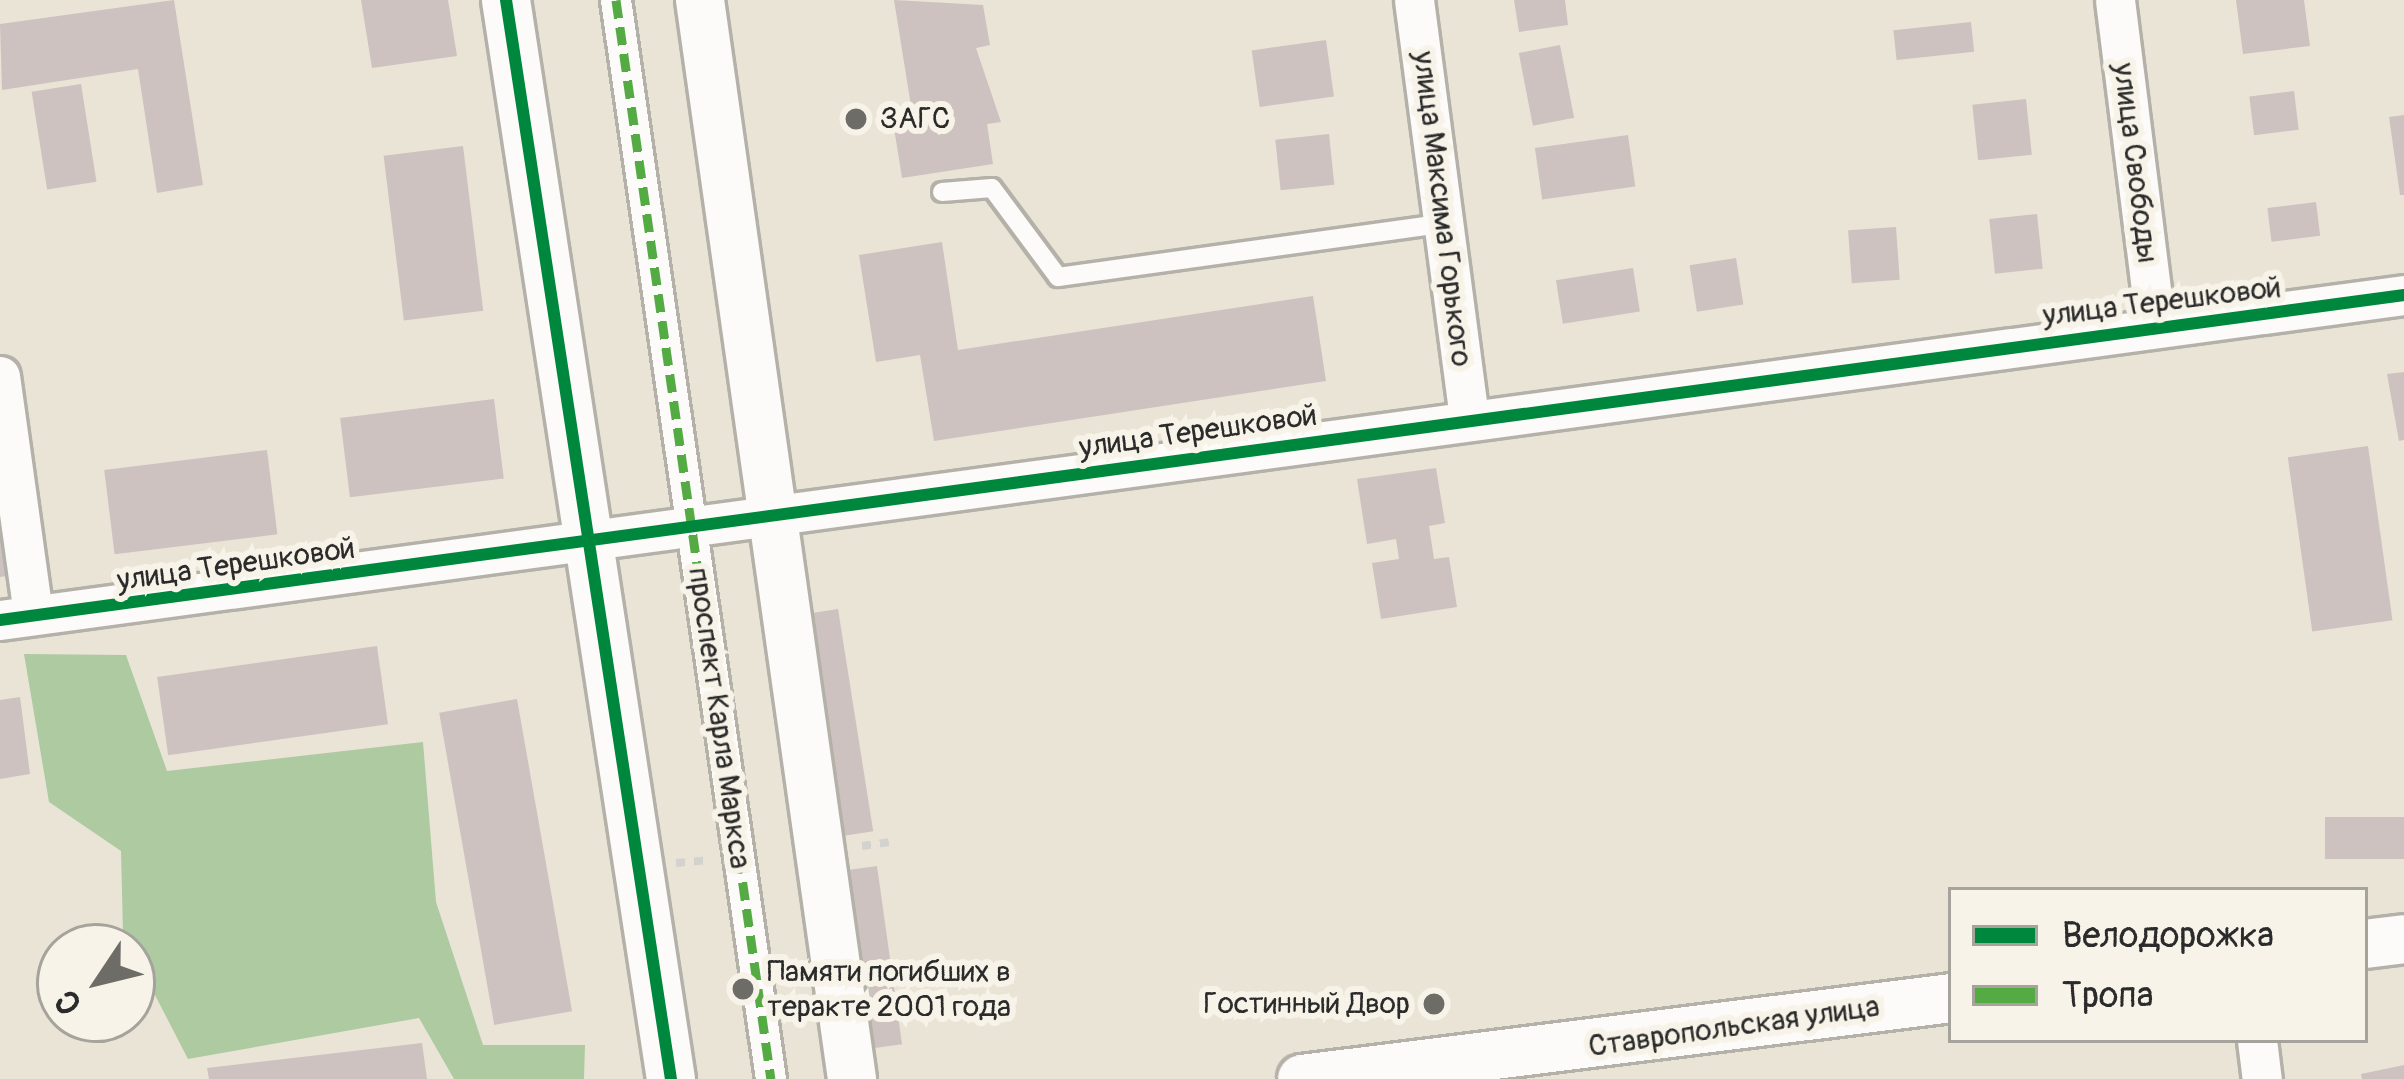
<!DOCTYPE html>
<html>
<head>
<meta charset="utf-8">
<style>
	body { margin:0 }
	#map { position:relative; width:2404px; height:1079px; overflow:hidden; background:#eae4d7; font-family:Pangolin,sans-serif }
	div>[style] { position:absolute }
	.forest>* { inset:0; background:#adcaa0 }
	.building>* { inset:0; background:#cdc2bf; transform-origin:0 0 }
	.path>* { height:8px; margin-top:-4px; transform-origin:0; background:repeating-linear-gradient(90deg,#d4d2ce 0 9px,transparent 0 18px) }
	.roads { filter:drop-shadow(3px 0 #b4b1a9) drop-shadow(-3px 0 #b4b1a9) drop-shadow(0 3px #b4b1a9) drop-shadow(0 -3px #b4b1a9) }
	.service>* { height:18px; margin:-9px; padding:0 9px; transform-origin:9px; border-radius:9px; background:#fcfbf9 }
	.pedestrian>* { height:30px; margin:-15px; padding:0 15px; transform-origin:15px; border-radius:15px; background:#fcfbf9 }
	.minor>* { height:39px; margin:-19.5px; padding:0 19.5px; transform-origin:19.5px; border-radius:19.5px; background:#fcfbf9 }
	.tertiary>* { height:48px; margin:-24px; padding:0 24px; transform-origin:24px; border-radius:24px; background:#fcfbf9 }
	.quiet>* { height:9px; margin-top:-4.5px; transform-origin:0; background:repeating-linear-gradient(90deg,#54ab44 0 18px,transparent 0 27px) }
	.cycleway>* { height:12px; margin:-6px; padding:0 6px; transform-origin:6px; border-radius:6px; background:#00873e }
	.dots>* { width:33px; height:33px; translate:-50% -50%; box-sizing:border-box; border:6px solid #f7f3e8; border-radius:50% }
	span { translate:-50% -50%; white-space:nowrap; text-align:center; line-height:1.15; -webkit-text-stroke:12px #f7f3e8; paint-order:stroke }
	.poi-label { font-size:30px; color:#2b2b2b }
	.left { translate:0 -50%; text-align:left }
	.right { translate:-100% -50%; text-align:right }
	.street-label { font-size:30px; color:#2b2b2b }
	.legend { position:absolute; left:1948px; top:887px; width:420px; height:156px; box-sizing:border-box; background:#f7f3e8; border:3px solid #a5a39c; margin:0; padding:15px 21px; list-style:none; font-size:36px; color:#2b2b2b }
	.legend li { display:flex; align-items:center; gap:24px; height:60px }
	.legend b { width:60px; border:3px solid #a5a39c }
	.north { position:absolute; left:36px; top:923px; width:120px; height:120px; box-sizing:border-box; background:#f7f3e8; border:3px solid #a5a39c; border-radius:50%; rotate:235deg; font-size:33px; font-weight:700; line-height:48px; text-align:center; color:#2b2b2b }
	.north::after { content:''; display:block; margin:auto; width:42px; height:54px; background:#6e6c67; clip-path:polygon(50% 0,100% 100%,50% 72%,0 100%) }
</style>
</head>
<body>
<div id="map">
	<div class="forest">
		<i style="clip-path:polygon(24px 654px,126px 655px,167px 771px,423px 742px,436px 902px,483px 1045px,585px 1045px,584px 1079px,454px 1079px,419px 1018px,188px 1059px,123px 933px,121px 851px,49px 802px)"></i>
	</div>
	<div class="building">
		<i style="clip-path:polygon(174px 0,203px 185px,157px 193px,138px 69px,2px 90px,0 24px)"></i>
		<i style="clip-path:polygon(361px 0,448px 0,457px 56px,372px 68px)"></i>
		<i style="clip-path:polygon(894px 0,983px 5px,990px 45px,976px 48px,1001px 122px,987px 124px,993px 164px,902px 178px,891px 109px,911px 106px)"></i>
		<i style="clip-path:polygon(1514px 0,1565px 0,1568px 25px,1519px 32px)"></i>
		<i style="clip-path:polygon(2236px 0,2304px 0,2310px 46px,2243px 54px)"></i>
		<i style="left:1971px;top:22px;width:30px;height:78px;rotate:84deg"></i>
		<i style="left:1326px;top:40px;width:57px;height:75px;rotate:82deg"></i>
		<i style="left:1560px;top:45px;width:74px;height:42px;rotate:79deg"></i>
		<i style="left:81px;top:84px;width:99px;height:50px;rotate:81deg"></i>
		<i style="left:2294px;top:91px;width:39px;height:45px;rotate:83deg"></i>
		<i style="left:2026px;top:99px;width:56px;height:54px;rotate:84deg"></i>
		<i style="clip-path:polygon(2404px 115px,2404px 195px,2400px 195px,2389px 117px)"></i>
		<i style="left:1329px;top:134px;width:51px;height:54px;rotate:84deg"></i>
		<i style="left:1628px;top:135px;width:52px;height:94px;rotate:82deg"></i>
		<i style="left:463px;top:146px;width:166px;height:80px;rotate:83deg"></i>
		<i style="left:2316px;top:202px;width:34px;height:49px;rotate:83deg"></i>
		<i style="left:2037px;top:214px;width:55px;height:48px;rotate:84deg"></i>
		<i style="left:1896px;top:227px;width:53px;height:48px;rotate:86deg"></i>
		<i style="clip-path:polygon(942px 242px,958px 350px,1313px 296px,1326px 381px,934px 441px,920px 355px,876px 362px,859px 255px)"></i>
		<i style="left:1736px;top:258px;width:47px;height:47px;rotate:81deg"></i>
		<i style="left:1633px;top:268px;width:44px;height:78px;rotate:81deg"></i>
		<i style="clip-path:polygon(2404px 372px,2404px 440px,2399px 441px,2387px 374px)"></i>
		<i style="left:494px;top:399px;width:80px;height:155px;rotate:83deg"></i>
		<i style="left:2368px;top:446px;width:176px;height:81px;rotate:82deg"></i>
		<i style="left:267px;top:450px;width:85px;height:164px;rotate:83deg"></i>
		<i style="clip-path:polygon(1436px 468px,1445px 523px,1429px 526px,1434px 559px,1449px 557px,1457px 607px,1381px 619px,1372px 563px,1399px 559px,1396px 539px,1367px 544px,1357px 479px)"></i>
		<i style="clip-path:polygon(0 509px,13px 575px,0 577px)"></i>
		<i style="left:838px;top:609px;width:225px;height:31px;rotate:81deg"></i>
		<i style="left:377px;top:646px;width:79px;height:222px;rotate:82deg"></i>
		<i style="clip-path:polygon(20px 697px,30px 774px,0 779px,0 700px)"></i>
		<i style="left:517px;top:699px;width:317px;height:79px;rotate:80deg"></i>
		<i style="left:2404px;top:817px;width:42px;height:79px;rotate:90deg"></i>
		<i style="left:877px;top:866px;width:180px;height:33px;rotate:82deg"></i>
		<i style="clip-path:polygon(422px 1043px,427px 1079px,209px 1079px,207px 1068px)"></i>
		<i style="clip-path:polygon(2404px 1065px,2404px 1079px,2362px 1079px,2361px 1074px)"></i>
	</div>
	<div class="path">
		<i style="left:862px;top:846px;width:30px;rotate:-8deg"></i>
		<i style="left:676px;top:863px;width:33px;rotate:-5deg"></i>
	</div>
	<div class="roads">
		<div class="service">
			<i style="left:942px;top:192px;width:50px;rotate:-4.6deg"></i>
			<i style="left:992px;top:188px;width:111px;rotate:53.4deg"></i>
			<i style="left:1058px;top:277px;width:391px;rotate:-7.9deg"></i>
		</div>
		<div class="pedestrian">
			<i style="left:616px;top:0;width:1090px;rotate:81.83deg"></i>
		</div>
		<div class="minor">
			<i style="left:1414px;top:0;width:423px;rotate:82.5deg"></i>
			<i style="left:2115px;top:0;width:330px;rotate:82.9deg"></i>
			<i style="left:0;top:376px;width:241px;rotate:82.1deg"></i>
			<i style="left:0;top:620px;width:2426px;rotate:-7.7deg"></i>
			<i style="left:2257px;top:1040px;width:39px;rotate:83deg"></i>
		</div>
		<div class="tertiary">
			<i style="left:506px;top:0;width:1092px;rotate:81.31deg"></i>
			<i style="left:700px;top:0;width:1090px;rotate:81.98deg"></i>
			<i style="left:2365px;top:944px;width:39px;rotate:-7deg"></i>
			<i style="left:1302px;top:1079px;width:654px;rotate:-7.11deg"></i>
		</div>
	</div>
	<div class="quiet">
		<i style="left:616px;top:0;width:1090px;rotate:81.83deg"></i>
	</div>
	<div class="cycleway">
		<i style="left:506px;top:0;width:1092px;rotate:81.31deg"></i>
		<i style="left:0;top:620px;width:2426px;rotate:-7.7deg"></i>
	</div>
	<div class="dots">
		<i style="left:856px;top:119px;background:#6e6c67"></i>
		<i style="left:743px;top:989px;background:#6e6c67"></i>
		<i style="left:1434px;top:1004px;background:#6e6c67"></i>
	</div>
	<div class="poi-label">
		<span class="left" style="left:880px;top:119px">ЗАГС</span>
		<span class="left" style="left:767px;top:989px">Памяти погибших в<br>теракте 2001 года</span>
		<span class="right" style="left:1410px;top:1004px">Гостинный Двор</span>
	</div>
	<div class="street-label">
		<span style="left:2135px;top:163px;rotate:83deg">улица Свободы</span>
		<span style="left:1442px;top:209px;rotate:83deg">улица Максима Горького</span>
		<span style="left:2162px;top:302px;rotate:-7deg">улица Терешковой</span>
		<span style="left:1198px;top:432px;rotate:-8deg">улица Терешковой</span>
		<span style="left:236px;top:565px;rotate:-8deg">улица Терешковой</span>
		<span style="left:719px;top:718px;rotate:82deg">проспект Карла Маркса</span>
		<span style="left:1734px;top:1027px;rotate:-8deg">Ставропольская улица</span>
	</div>
	<ul class="legend">
	<li><b style="height:15px;background:#00873e"></b>Велодорожка</li>
	<li><b style="height:15px;background:#54ab44"></b>Тропа</li>
	</ul>
	<div class="north">С</div>
</div>
</body>
</html>
